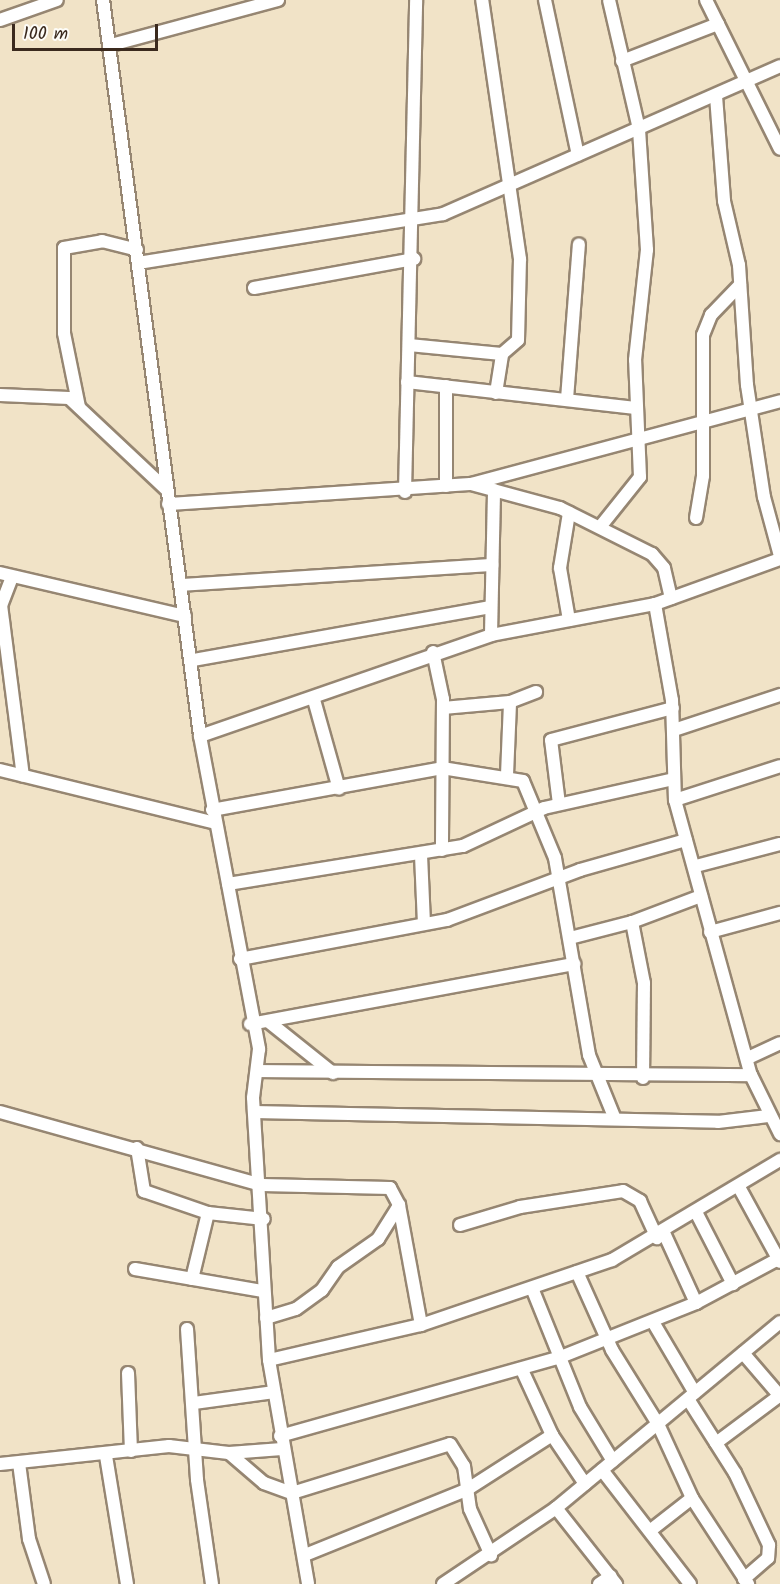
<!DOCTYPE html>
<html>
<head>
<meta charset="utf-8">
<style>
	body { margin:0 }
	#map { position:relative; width:780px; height:1584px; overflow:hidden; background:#f1e3c7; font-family:Kalam,sans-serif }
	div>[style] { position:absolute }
	.roads { filter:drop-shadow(2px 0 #968672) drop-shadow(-2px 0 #968672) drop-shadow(0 2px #968672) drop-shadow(0 -2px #968672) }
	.minor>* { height:12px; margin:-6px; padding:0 6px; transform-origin:6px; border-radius:6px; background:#fff }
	span { translate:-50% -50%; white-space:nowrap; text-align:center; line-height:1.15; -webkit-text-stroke:4.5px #fdfcf7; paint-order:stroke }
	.scale { position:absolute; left:12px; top:24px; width:146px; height:27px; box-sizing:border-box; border:3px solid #3b2a1e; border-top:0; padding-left:8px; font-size:18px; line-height:21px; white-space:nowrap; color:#3b2a1e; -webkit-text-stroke:4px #fdfcf7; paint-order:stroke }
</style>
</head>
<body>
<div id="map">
	<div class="roads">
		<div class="minor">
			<i style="left:103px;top:0;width:742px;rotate:82.49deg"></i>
			<i style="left:200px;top:736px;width:319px;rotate:79.3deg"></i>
			<i style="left:259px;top:1049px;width:49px;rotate:97deg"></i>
			<i style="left:253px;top:1098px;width:262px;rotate:86.5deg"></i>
			<i style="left:269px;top:1360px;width:227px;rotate:80.1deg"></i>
			<i style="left:545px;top:0;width:158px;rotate:78deg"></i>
			<i style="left:706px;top:0;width:166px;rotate:63.6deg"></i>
			<i style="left:0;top:20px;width:60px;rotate:-19.3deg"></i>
			<i style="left:111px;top:45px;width:173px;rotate:-15.1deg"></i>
			<i style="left:622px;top:61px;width:103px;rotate:-21.1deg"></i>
			<i style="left:716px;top:96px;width:105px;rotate:85.6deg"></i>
			<i style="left:724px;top:201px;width:66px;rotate:76.8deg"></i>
			<i style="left:739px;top:265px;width:120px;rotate:86.2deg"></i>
			<i style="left:747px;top:385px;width:113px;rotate:81.4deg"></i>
			<i style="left:764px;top:497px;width:61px;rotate:74.8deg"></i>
			<i style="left:138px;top:263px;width:309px;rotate:-9.1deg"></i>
			<i style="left:443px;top:214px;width:368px;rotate:-23.7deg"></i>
			<i style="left:254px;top:288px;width:163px;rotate:-10.3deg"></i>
			<i style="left:409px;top:345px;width:93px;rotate:5.5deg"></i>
			<i style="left:502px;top:354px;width:21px;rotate:-41deg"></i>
			<i style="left:518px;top:340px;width:81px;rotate:-88.6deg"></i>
			<i style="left:520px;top:259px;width:262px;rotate:-98.3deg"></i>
			<i style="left:407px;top:382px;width:230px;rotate:6.5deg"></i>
			<i style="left:496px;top:393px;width:39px;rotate:-81deg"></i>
			<i style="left:0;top:395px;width:69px;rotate:2.5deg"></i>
			<i style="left:69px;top:398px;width:133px;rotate:43.2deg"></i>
			<i style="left:567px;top:399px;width:155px;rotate:-85.6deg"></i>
			<i style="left:79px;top:407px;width:76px;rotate:-101.5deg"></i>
			<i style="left:64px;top:333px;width:85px;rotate:-90deg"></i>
			<i style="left:64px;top:248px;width:39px;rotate:-10deg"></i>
			<i style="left:102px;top:241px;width:36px;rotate:14deg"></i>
			<i style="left:471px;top:484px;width:92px;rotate:15.1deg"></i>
			<i style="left:560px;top:508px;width:103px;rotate:26.6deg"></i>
			<i style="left:652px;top:554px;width:18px;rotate:49deg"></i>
			<i style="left:664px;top:568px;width:31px;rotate:77deg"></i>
			<i style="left:446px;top:486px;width:100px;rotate:-90deg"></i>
			<i style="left:405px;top:492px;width:492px;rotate:-88.7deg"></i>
			<i style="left:168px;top:504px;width:304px;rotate:-3.8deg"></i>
			<i style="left:471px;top:484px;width:320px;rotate:-15deg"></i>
			<i style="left:696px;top:518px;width:43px;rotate:-80.5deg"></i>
			<i style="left:703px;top:476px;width:141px;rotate:-90deg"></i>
			<i style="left:703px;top:335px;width:22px;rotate:-68deg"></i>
			<i style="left:711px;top:315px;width:42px;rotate:-46deg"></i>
			<i style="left:600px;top:527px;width:64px;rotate:-51.3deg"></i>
			<i style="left:640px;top:477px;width:117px;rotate:-92.4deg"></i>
			<i style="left:635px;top:360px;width:111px;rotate:-83.8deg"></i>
			<i style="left:647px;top:250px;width:121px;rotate:-93.8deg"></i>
			<i style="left:639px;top:129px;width:132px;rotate:-103.1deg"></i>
			<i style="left:0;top:573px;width:190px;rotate:13.1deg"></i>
			<i style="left:12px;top:577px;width:30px;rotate:111deg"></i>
			<i style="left:1px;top:605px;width:172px;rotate:82.7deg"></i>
			<i style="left:181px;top:585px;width:312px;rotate:-3.7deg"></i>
			<i style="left:655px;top:604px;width:97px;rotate:80deg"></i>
			<i style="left:672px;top:700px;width:100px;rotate:88.3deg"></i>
			<i style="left:675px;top:800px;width:285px;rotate:74.6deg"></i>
			<i style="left:751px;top:1075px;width:66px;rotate:63.8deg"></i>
			<i style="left:569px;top:620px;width:53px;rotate:-99.8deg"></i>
			<i style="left:560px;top:568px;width:56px;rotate:-80.7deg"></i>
			<i style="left:491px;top:635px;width:145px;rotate:-88.8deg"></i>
			<i style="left:433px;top:652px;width:48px;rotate:78deg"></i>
			<i style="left:443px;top:699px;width:151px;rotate:90.4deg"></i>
			<i style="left:193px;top:660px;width:302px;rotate:-10.1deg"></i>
			<i style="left:314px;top:700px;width:92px;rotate:74.3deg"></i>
			<i style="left:443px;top:708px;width:67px;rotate:-5.1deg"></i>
			<i style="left:510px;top:702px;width:28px;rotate:-21deg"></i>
			<i style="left:674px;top:730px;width:112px;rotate:-18.3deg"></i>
			<i style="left:200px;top:736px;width:308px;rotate:-19.1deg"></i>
			<i style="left:491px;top:635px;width:167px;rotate:-10.7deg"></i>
			<i style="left:655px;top:604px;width:133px;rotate:-19.8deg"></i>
			<i style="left:0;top:770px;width:221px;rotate:13.8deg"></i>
			<i style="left:507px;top:775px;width:73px;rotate:-87.6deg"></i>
			<i style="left:675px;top:800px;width:110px;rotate:-17.9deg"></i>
			<i style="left:559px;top:804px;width:64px;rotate:-97.1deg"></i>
			<i style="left:551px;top:740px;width:126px;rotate:-14.7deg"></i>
			<i style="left:212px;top:810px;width:234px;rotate:-10.3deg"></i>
			<i style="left:442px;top:768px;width:82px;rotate:9.1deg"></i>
			<i style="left:523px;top:781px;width:83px;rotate:67.4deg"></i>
			<i style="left:555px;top:858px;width:200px;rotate:80.2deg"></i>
			<i style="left:589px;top:1055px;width:69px;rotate:67.9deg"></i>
			<i style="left:421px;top:855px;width:68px;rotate:87.5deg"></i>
			<i style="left:696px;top:866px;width:87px;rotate:-14.7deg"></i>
			<i style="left:228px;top:884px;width:238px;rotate:-9.2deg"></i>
			<i style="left:463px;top:846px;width:89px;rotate:-25.1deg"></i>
			<i style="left:544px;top:808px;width:133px;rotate:-12.6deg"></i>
			<i style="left:632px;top:922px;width:74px;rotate:-20.6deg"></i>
			<i style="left:710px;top:932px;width:73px;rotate:-15.2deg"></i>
			<i style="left:570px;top:938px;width:64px;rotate:-14.5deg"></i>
			<i style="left:632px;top:922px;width:62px;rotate:78.9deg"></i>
			<i style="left:644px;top:983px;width:95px;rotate:90.6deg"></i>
			<i style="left:240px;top:959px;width:211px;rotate:-10.7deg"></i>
			<i style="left:447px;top:920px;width:142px;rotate:-20.6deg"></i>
			<i style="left:580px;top:870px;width:110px;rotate:-15.8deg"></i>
			<i style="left:269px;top:1022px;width:82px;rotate:38.6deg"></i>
			<i style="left:250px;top:1024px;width:330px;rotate:-10.5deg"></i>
			<i style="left:748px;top:1058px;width:35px;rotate:-25deg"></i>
			<i style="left:259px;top:1071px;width:492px;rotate:0.5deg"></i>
			<i style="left:0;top:1112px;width:272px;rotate:15.6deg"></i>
			<i style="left:262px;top:1185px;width:128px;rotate:1.3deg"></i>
			<i style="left:390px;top:1188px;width:19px;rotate:62deg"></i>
			<i style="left:399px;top:1205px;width:122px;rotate:79.6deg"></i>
			<i style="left:254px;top:1112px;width:464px;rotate:1.2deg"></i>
			<i style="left:718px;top:1122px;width:50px;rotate:-6.8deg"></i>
			<i style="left:137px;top:1148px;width:44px;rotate:80.8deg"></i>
			<i style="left:144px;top:1191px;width:68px;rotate:19deg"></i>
			<i style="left:208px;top:1213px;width:56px;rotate:6.1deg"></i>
			<i style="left:740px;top:1189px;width:83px;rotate:61.3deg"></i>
			<i style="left:697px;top:1214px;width:79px;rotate:62.8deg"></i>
			<i style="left:460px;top:1225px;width:63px;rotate:-16.7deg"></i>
			<i style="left:520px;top:1207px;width:104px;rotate:-8.8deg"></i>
			<i style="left:623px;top:1191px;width:20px;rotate:30deg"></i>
			<i style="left:640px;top:1201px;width:41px;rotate:65.3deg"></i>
			<i style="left:664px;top:1233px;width:77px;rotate:65.4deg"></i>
			<i style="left:135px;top:1269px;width:130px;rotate:9.8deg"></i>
			<i style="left:577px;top:1272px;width:85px;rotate:65.8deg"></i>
			<i style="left:612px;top:1350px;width:87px;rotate:58.1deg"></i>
			<i style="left:658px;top:1424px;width:81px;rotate:65.3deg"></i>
			<i style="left:692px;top:1498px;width:103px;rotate:56.9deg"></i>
			<i style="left:192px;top:1279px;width:68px;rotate:-76.4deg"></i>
			<i style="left:532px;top:1288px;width:128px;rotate:68deg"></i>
			<i style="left:580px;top:1407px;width:63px;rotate:58.6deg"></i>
			<i style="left:266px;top:1318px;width:31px;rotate:-17deg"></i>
			<i style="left:296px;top:1309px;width:32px;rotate:-36deg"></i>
			<i style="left:322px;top:1290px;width:28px;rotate:-55deg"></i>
			<i style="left:338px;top:1267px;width:49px;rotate:-35deg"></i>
			<i style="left:378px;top:1239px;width:40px;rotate:-58deg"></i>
			<i style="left:653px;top:1322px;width:82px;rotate:59.4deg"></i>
			<i style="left:187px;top:1329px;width:151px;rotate:86.2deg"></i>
			<i style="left:197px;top:1480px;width:105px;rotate:81.8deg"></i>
			<i style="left:743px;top:1353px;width:57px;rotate:49.3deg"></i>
			<i style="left:269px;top:1360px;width:156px;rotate:-13deg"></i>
			<i style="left:421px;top:1325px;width:202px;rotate:-18.8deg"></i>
			<i style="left:612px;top:1260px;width:196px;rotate:-30.8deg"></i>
			<i style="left:522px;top:1370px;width:72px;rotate:65.2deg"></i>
			<i style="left:552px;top:1435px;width:59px;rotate:56deg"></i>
			<i style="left:128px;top:1373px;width:78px;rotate:87.8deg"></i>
			<i style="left:688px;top:1399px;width:88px;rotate:57.6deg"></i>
			<i style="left:735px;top:1473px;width:80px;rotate:64.7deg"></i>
			<i style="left:769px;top:1545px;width:13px;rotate:94deg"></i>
			<i style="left:768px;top:1558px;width:32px;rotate:139deg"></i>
			<i style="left:194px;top:1403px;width:81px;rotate:-7.8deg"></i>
			<i style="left:280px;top:1436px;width:289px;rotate:-15.7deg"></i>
			<i style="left:558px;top:1358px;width:149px;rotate:-21.7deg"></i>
			<i style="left:696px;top:1303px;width:95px;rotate:-28.2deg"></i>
			<i style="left:716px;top:1443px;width:79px;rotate:-36.7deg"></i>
			<i style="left:229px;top:1453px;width:46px;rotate:40.6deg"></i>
			<i style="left:264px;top:1483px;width:30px;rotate:20deg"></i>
			<i style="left:292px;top:1493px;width:165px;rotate:-17.2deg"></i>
			<i style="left:450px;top:1444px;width:26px;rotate:58deg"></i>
			<i style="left:464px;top:1466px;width:43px;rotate:82.1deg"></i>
			<i style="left:470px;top:1509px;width:51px;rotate:65.5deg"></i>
			<i style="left:106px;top:1456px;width:130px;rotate:80.7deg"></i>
			<i style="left:19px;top:1463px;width:77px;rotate:82.5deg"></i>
			<i style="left:29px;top:1539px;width:47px;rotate:71.6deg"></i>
			<i style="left:0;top:1464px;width:170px;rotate:-6.1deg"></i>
			<i style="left:169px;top:1446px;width:60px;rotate:6.7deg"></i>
			<i style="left:229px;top:1453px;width:53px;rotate:-4.3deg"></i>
			<i style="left:602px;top:1470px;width:144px;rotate:52.3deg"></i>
			<i style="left:556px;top:1508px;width:97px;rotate:51.7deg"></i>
			<i style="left:651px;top:1530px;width:52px;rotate:-38deg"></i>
			<i style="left:305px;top:1555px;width:176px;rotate:-22deg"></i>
			<i style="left:468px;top:1489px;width:100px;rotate:-32.7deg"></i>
			<i style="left:443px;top:1584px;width:136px;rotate:-33.9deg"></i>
			<i style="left:556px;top:1508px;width:291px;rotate:-39.7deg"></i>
			<i style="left:599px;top:1584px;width:14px;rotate:-34deg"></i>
		</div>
	</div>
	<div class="scale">100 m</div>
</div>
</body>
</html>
